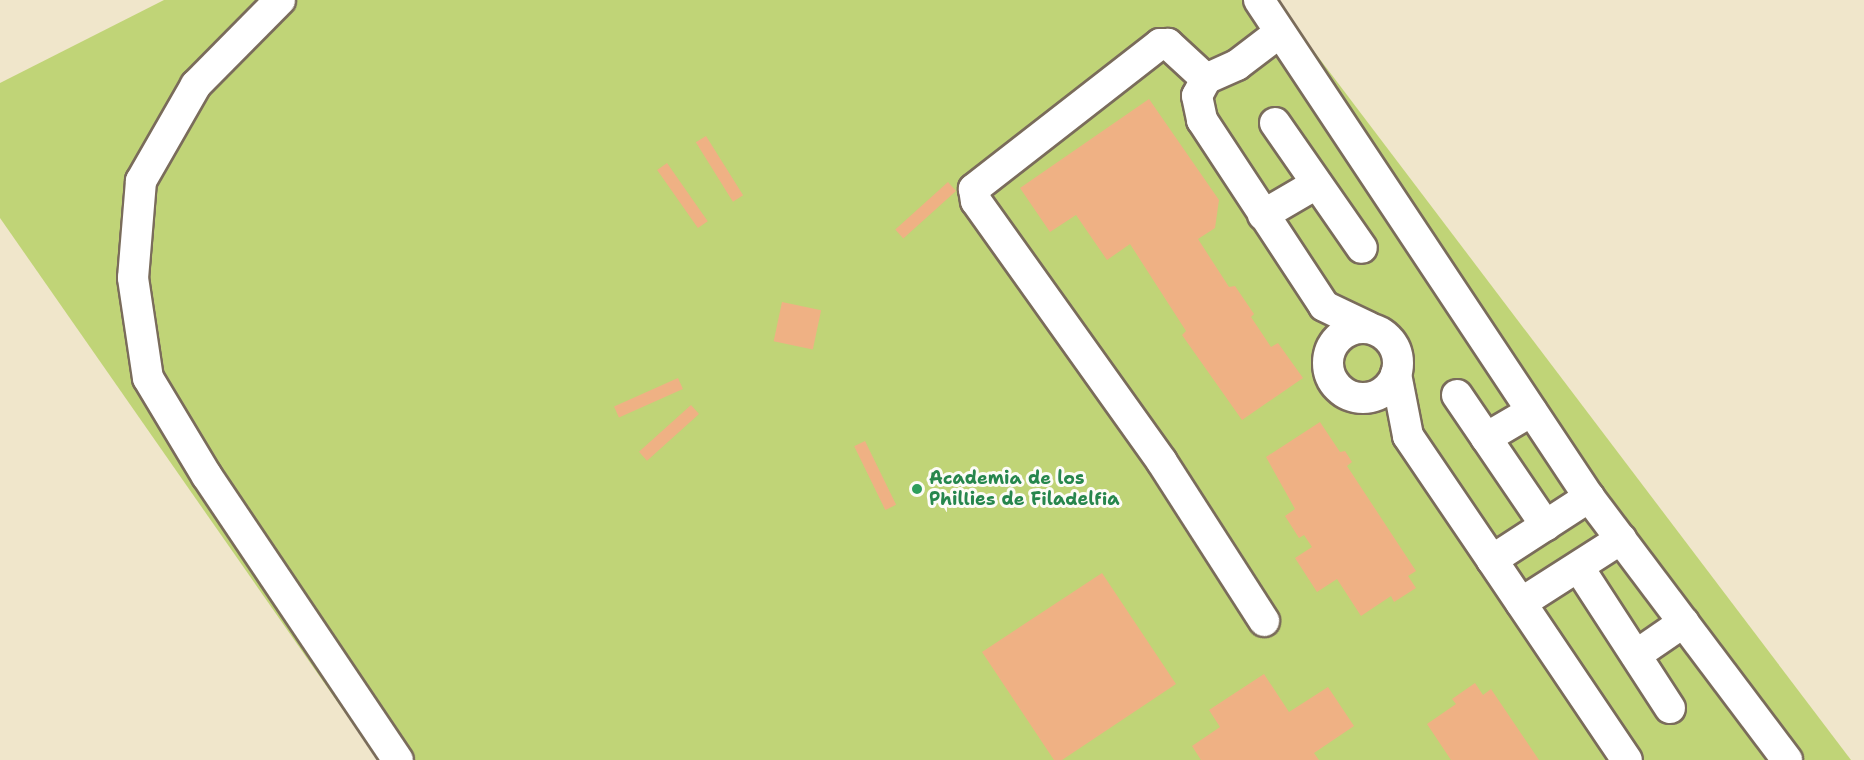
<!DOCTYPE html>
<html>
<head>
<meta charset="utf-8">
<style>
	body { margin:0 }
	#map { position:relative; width:1864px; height:760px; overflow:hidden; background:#f0e6cb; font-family:"Shantell Sans",sans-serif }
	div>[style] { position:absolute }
	.green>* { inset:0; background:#c0d477 }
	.building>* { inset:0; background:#efb184; transform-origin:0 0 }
	.roads { filter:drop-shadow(2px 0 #7a6c5b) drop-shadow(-2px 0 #7a6c5b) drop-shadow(0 2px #7a6c5b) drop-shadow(0 -2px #7a6c5b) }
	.minor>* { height:30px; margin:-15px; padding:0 15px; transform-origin:15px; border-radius:15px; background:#fff }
	.minor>.ring { margin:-15px; padding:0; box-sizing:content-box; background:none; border:30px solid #fff; border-radius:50% }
	.dots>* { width:16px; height:16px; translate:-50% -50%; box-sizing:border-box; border:3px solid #fdfcf7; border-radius:50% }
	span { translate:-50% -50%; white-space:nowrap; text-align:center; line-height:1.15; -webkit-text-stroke:6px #fdfcf7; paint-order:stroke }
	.leisure-label { font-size:18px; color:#27864d; font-weight:700 }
	.left { translate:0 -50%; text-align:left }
</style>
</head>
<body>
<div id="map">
	<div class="green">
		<i style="clip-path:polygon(164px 0,1275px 0,1851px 760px,378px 760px,0 218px,0 83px)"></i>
	</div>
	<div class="building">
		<i style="clip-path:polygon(1149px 99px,1219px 200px,1215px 228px,1198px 239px,1229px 287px,1235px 286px,1254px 314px,1251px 317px,1271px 347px,1278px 343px,1303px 378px,1242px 420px,1182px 335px,1186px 331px,1130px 244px,1107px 260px,1076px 215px,1050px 232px,1020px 188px)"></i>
		<i style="left:706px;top:136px;width:70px;height:12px;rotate:58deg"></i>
		<i style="left:667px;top:163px;width:71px;height:12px;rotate:55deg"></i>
		<i style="left:948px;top:182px;width:12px;height:71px;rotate:48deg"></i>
		<i style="left:782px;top:302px;width:40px;height:40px;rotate:12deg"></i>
		<i style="left:678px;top:378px;width:12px;height:70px;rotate:66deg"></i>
		<i style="left:691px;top:405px;width:12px;height:70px;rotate:48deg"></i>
		<i style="clip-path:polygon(1320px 422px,1340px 452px,1345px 451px,1352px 462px,1347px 466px,1416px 571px,1408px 576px,1416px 588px,1394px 602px,1391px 596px,1361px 616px,1337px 579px,1317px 592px,1295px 558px,1312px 547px,1304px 535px,1299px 538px,1285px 516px,1295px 509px,1266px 457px)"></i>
		<i style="left:865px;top:441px;width:71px;height:12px;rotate:64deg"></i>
		<i style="clip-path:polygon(1102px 573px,1176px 684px,1062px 760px,1054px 760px,982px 652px)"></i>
		<i style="clip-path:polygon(1264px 674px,1289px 712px,1328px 687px,1354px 726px,1314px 753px,1319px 760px,1201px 760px,1192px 746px,1220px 727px,1209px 710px)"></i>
		<i style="clip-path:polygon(1475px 683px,1483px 695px,1491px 689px,1539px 760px,1451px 760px,1427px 724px,1456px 704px,1452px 699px)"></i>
	</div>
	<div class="roads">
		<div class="minor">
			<i style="left:280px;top:0;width:120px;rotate:134.7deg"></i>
			<i style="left:196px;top:85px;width:111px;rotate:119.8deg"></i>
			<i style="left:141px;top:181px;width:97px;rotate:94.7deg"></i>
			<i style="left:133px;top:278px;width:101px;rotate:81.5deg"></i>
			<i style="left:148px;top:378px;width:114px;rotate:59deg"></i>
			<i style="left:207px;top:476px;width:342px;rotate:56.1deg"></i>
			<i style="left:1259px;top:0;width:597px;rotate:56.42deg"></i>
			<i style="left:1589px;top:497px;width:329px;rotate:53deg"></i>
			<i style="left:1279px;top:33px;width:53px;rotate:142.7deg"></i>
			<i style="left:1237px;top:65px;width:34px;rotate:156deg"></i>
			<i style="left:1206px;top:79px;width:19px;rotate:118deg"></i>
			<i style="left:1197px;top:96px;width:25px;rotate:78deg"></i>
			<i style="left:1202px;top:120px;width:222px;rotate:56.7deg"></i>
			<i style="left:1324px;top:306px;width:49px;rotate:25.5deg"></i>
			<i style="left:1206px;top:79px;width:52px;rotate:-137.4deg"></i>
			<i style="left:1168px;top:44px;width:8px;rotate:180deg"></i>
			<i style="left:1160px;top:44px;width:236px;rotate:142.1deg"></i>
			<i style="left:974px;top:189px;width:12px;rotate:81deg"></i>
			<i style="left:976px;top:201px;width:320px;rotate:54.5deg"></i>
			<i style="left:1162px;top:462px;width:189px;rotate:57.3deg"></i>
			<i style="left:1275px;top:123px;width:152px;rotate:55.2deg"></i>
			<i style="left:1263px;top:215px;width:61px;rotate:-30.3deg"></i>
			<i class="ring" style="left:1328px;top:328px;width:40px;height:40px"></i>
			<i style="left:1396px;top:374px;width:63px;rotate:79deg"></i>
			<i style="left:1408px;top:436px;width:150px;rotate:55.9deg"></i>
			<i style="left:1492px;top:560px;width:116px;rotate:-33deg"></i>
			<i style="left:1457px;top:395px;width:158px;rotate:55.8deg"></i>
			<i style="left:1486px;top:438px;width:53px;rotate:-30.4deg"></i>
			<i style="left:1492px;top:560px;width:241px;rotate:56deg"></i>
			<i style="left:1579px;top:568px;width:167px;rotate:57deg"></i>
			<i style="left:1521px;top:603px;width:119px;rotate:-32.6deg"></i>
			<i style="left:1636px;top:655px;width:58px;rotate:-34.5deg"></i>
		</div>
	</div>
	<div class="dots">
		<i style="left:917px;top:489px;background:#2e9e5b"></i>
	</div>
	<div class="leisure-label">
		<span class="left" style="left:929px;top:489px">Academia de los<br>Phillies de Filadelfia</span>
	</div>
</div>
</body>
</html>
